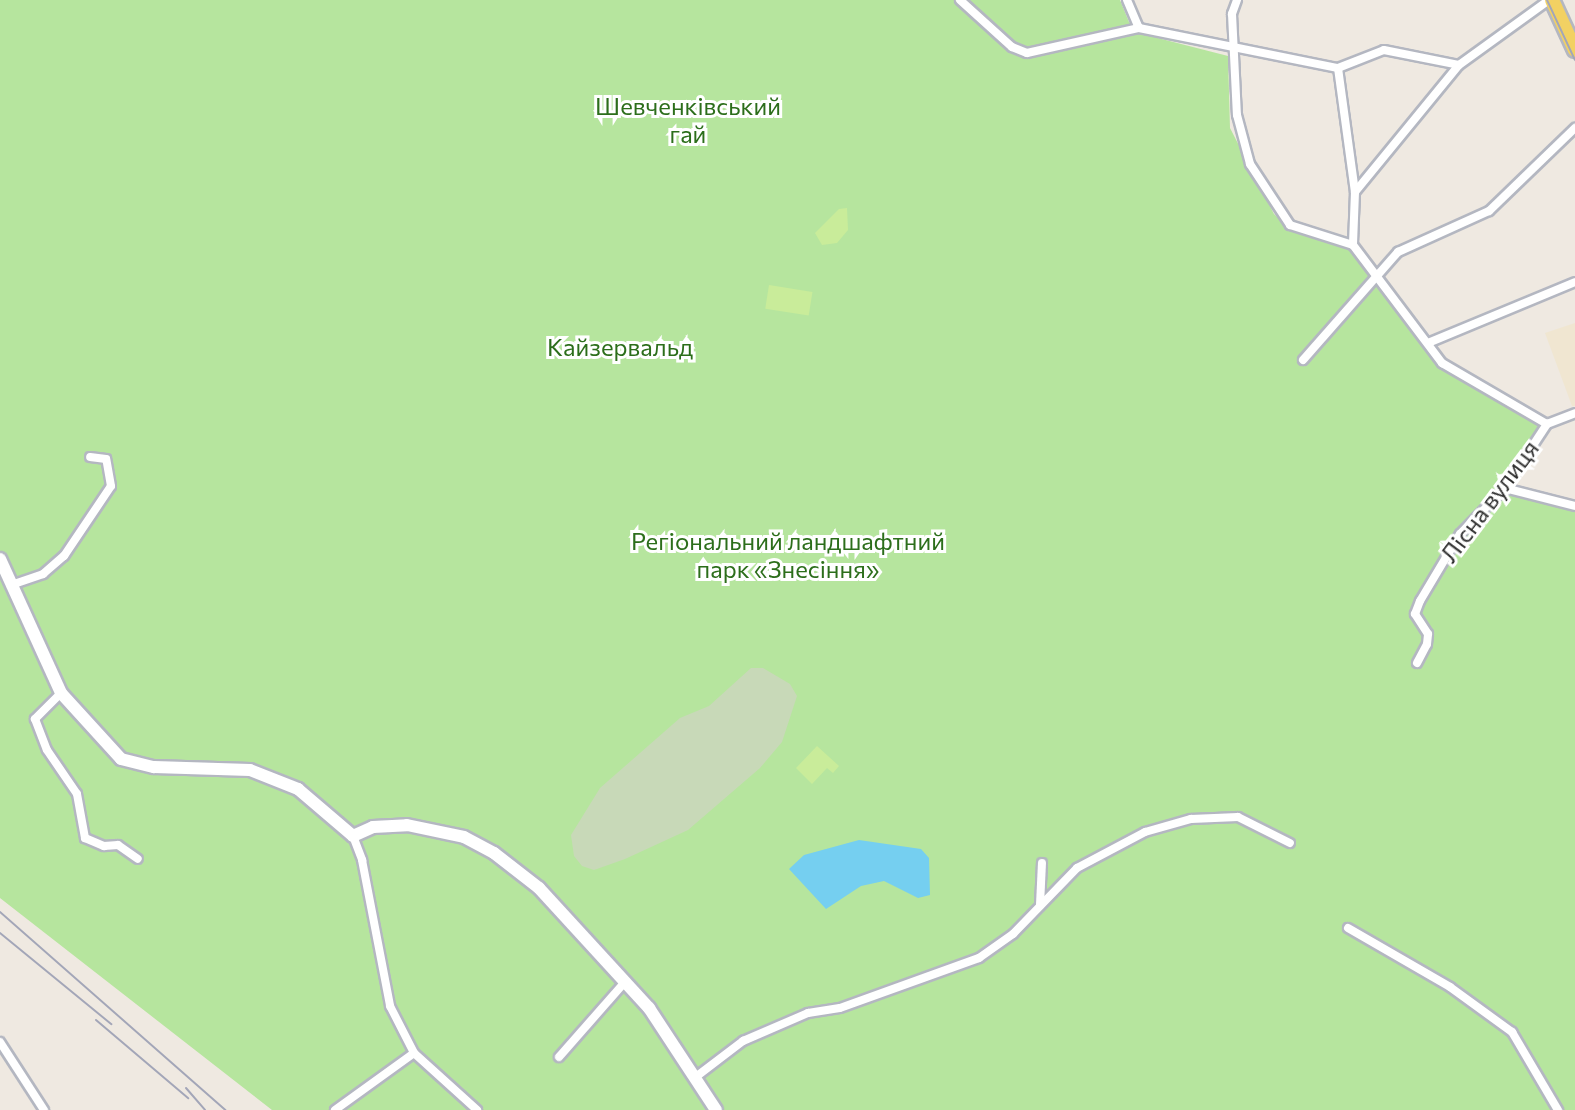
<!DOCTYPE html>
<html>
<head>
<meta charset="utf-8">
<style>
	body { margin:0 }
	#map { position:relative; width:1575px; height:1110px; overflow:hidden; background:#efe9e1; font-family:Commissioner,sans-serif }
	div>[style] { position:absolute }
	.education>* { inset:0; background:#f0e6d1 }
	.green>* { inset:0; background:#b6e59e }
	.cemetery>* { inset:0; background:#c8d9b8 }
	.pitch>* { inset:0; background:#c9ec9a; transform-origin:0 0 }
	.water>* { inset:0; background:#75cff0 }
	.roads { filter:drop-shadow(2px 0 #b4b7c1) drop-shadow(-2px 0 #b4b7c1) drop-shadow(0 2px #b4b7c1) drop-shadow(0 -2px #b4b7c1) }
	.street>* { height:8px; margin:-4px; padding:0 4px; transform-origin:4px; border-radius:4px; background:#fff }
	.secondary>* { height:12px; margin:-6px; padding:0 6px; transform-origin:6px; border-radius:6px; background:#fff }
	.primary>* { height:14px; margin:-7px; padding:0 7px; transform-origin:7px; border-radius:7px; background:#f2d163 }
	.tram>* { height:2px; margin:-1px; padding:0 1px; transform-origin:1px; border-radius:1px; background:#a3a6b8 }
	.rail>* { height:2px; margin:-1px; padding:0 1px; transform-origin:1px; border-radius:1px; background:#a3a6b8 }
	span { translate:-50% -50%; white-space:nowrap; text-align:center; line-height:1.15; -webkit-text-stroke:6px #fff; paint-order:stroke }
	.park-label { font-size:24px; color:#2c6e1b }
	.street-label { font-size:24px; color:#2e2e2e }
</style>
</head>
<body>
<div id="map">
	<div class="education">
		<i style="clip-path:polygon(1575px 323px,1575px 406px,1572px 406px,1545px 333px)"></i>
	</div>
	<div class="green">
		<i style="clip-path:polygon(0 0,1120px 0,1129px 22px,1146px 35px,1228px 56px,1230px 128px,1274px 214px,1292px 231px,1353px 250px,1441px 366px,1548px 428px,1510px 495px,1575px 511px,1575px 1110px,272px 1110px,0 898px)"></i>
	</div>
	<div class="cemetery">
		<i style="clip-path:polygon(751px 668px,763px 668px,790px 684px,797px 696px,782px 742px,760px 768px,688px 830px,625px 859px,594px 870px,582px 866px,574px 856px,571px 835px,600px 788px,680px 718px,709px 706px)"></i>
	</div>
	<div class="pitch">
		<i style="clip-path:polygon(847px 208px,848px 230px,837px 243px,822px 245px,815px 233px,839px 209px)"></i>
		<i style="left:769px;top:285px;width:44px;height:24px;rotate:9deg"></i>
		<i style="clip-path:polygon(817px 746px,839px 766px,833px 773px,827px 768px,812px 784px,796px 768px)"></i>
	</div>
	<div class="water">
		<i style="clip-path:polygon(859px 840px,921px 849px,929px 858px,930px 895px,918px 898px,884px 881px,861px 886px,826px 909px,789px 869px,804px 855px)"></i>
	</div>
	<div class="roads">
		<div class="street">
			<i style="left:960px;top:0;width:70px;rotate:42.1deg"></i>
			<i style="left:1012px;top:47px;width:16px;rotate:22deg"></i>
			<i style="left:1027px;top:53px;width:115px;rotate:-12.6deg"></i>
			<i style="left:1139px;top:28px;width:203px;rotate:11.4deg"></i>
			<i style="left:1338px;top:68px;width:49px;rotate:-21.4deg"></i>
			<i style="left:1384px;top:50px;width:76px;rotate:11.3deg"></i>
			<i style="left:1127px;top:0;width:30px;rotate:67deg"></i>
			<i style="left:1237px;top:0;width:15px;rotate:110deg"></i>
			<i style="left:1232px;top:14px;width:101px;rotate:87.2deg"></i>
			<i style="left:1237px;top:115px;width:51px;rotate:75.1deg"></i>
			<i style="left:1250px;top:164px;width:73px;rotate:56.7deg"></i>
			<i style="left:1290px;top:225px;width:66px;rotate:17.6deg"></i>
			<i style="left:1338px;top:68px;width:125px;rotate:82.2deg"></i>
			<i style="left:1355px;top:192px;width:53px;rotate:92.2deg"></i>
			<i style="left:1353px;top:245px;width:148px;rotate:53deg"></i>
			<i style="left:1442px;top:363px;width:121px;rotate:30.2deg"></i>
			<i style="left:1355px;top:192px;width:164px;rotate:-50.7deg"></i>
			<i style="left:1459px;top:65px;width:111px;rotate:-35.8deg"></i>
			<i style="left:1428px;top:343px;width:159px;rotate:-22.5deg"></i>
			<i style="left:1303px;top:360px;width:144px;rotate:-48.7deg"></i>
			<i style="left:1398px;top:252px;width:100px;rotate:-24.3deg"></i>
			<i style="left:1489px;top:211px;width:120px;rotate:-44deg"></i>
			<i style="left:1547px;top:424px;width:30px;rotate:-21deg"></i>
			<i style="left:1505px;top:488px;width:72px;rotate:14.4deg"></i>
			<i style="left:14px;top:584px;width:31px;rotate:-19deg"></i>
			<i style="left:43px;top:574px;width:28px;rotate:-41deg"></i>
			<i style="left:64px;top:556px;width:84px;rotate:-56.1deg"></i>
			<i style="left:111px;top:486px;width:27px;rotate:-100deg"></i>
			<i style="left:106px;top:459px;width:16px;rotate:-173deg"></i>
			<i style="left:1417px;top:663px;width:21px;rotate:-62deg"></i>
			<i style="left:1427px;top:644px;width:10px;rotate:-84deg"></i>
			<i style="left:1428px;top:634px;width:24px;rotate:-123deg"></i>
			<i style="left:1415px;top:614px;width:14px;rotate:-69deg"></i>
			<i style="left:1420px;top:601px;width:78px;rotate:-59.2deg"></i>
			<i style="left:1460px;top:534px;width:64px;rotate:-45.6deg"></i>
			<i style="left:1505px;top:488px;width:77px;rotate:-56.7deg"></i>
			<i style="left:61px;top:693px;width:37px;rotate:135deg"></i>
			<i style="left:35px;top:719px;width:33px;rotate:69deg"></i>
			<i style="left:47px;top:750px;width:53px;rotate:55.7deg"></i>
			<i style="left:77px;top:794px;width:45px;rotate:79.7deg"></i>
			<i style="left:85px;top:838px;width:21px;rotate:23deg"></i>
			<i style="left:104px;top:846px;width:14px;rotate:-4deg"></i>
			<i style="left:118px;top:845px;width:24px;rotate:35deg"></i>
			<i style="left:353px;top:836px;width:26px;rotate:69deg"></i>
			<i style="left:362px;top:860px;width:149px;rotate:79.1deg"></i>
			<i style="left:390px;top:1006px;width:53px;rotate:62.9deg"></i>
			<i style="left:414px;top:1053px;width:85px;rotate:42.1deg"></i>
			<i style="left:1040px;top:905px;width:42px;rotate:-87.3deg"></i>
			<i style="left:1348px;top:928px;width:118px;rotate:30deg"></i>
			<i style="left:1450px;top:987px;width:77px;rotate:36deg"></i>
			<i style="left:1512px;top:1032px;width:91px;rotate:59.5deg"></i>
			<i style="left:0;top:1042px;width:81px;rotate:57.1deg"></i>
			<i style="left:559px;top:1057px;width:100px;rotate:-48.7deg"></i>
			<i style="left:697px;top:1076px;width:58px;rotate:-37.3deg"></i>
			<i style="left:743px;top:1041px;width:71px;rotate:-23.3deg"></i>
			<i style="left:808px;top:1013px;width:32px;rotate:-9deg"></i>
			<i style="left:840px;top:1008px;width:148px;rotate:-19.8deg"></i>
			<i style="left:979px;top:958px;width:42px;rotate:-35.2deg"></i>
			<i style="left:1013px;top:934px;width:92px;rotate:-45.9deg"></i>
			<i style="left:1077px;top:868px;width:77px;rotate:-27.9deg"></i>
			<i style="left:1145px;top:832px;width:48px;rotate:-15.8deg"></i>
			<i style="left:1191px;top:819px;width:47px;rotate:-2.4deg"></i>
			<i style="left:1238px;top:817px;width:58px;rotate:26.6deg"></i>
			<i style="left:335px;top:1110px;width:97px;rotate:-35.8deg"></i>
		</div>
		<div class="secondary">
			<i style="left:0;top:559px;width:147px;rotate:65.5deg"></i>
			<i style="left:61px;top:693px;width:89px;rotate:47.7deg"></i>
			<i style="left:121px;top:759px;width:34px;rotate:14deg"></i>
			<i style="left:154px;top:767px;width:96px;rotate:1.8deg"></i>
			<i style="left:250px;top:770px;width:52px;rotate:21.6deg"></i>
			<i style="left:298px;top:789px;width:72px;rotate:40.5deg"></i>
			<i style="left:353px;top:836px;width:22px;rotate:-24deg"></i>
			<i style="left:373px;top:827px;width:34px;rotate:-3deg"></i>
			<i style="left:407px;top:825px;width:58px;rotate:11.9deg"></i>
			<i style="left:464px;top:837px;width:34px;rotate:28deg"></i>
			<i style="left:494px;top:853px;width:57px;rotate:37.9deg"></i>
			<i style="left:539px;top:888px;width:163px;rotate:47.5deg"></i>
			<i style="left:649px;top:1008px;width:122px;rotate:56.7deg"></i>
		</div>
		<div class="primary">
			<i style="left:1552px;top:0;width:55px;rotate:65.3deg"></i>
		</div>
	</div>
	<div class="tram">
		<i style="left:1547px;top:0;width:66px;rotate:65deg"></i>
	</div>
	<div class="rail">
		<i style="left:0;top:912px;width:300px;rotate:41.3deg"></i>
		<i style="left:0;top:933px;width:144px;rotate:39.3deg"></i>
		<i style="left:96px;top:1020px;width:121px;rotate:40.3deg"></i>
		<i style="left:186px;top:1088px;width:29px;rotate:49deg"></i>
	</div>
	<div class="park-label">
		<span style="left:688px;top:120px">Шевченківський<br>гай</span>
		<span style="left:620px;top:347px">Кайзервальд</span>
		<span style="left:788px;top:555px">Регіональний ландшафтний<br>парк «Знесіння»</span>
	</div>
	<div class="street-label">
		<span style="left:1489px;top:501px;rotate:-53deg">Лісна вулиця</span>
	</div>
</div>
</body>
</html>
